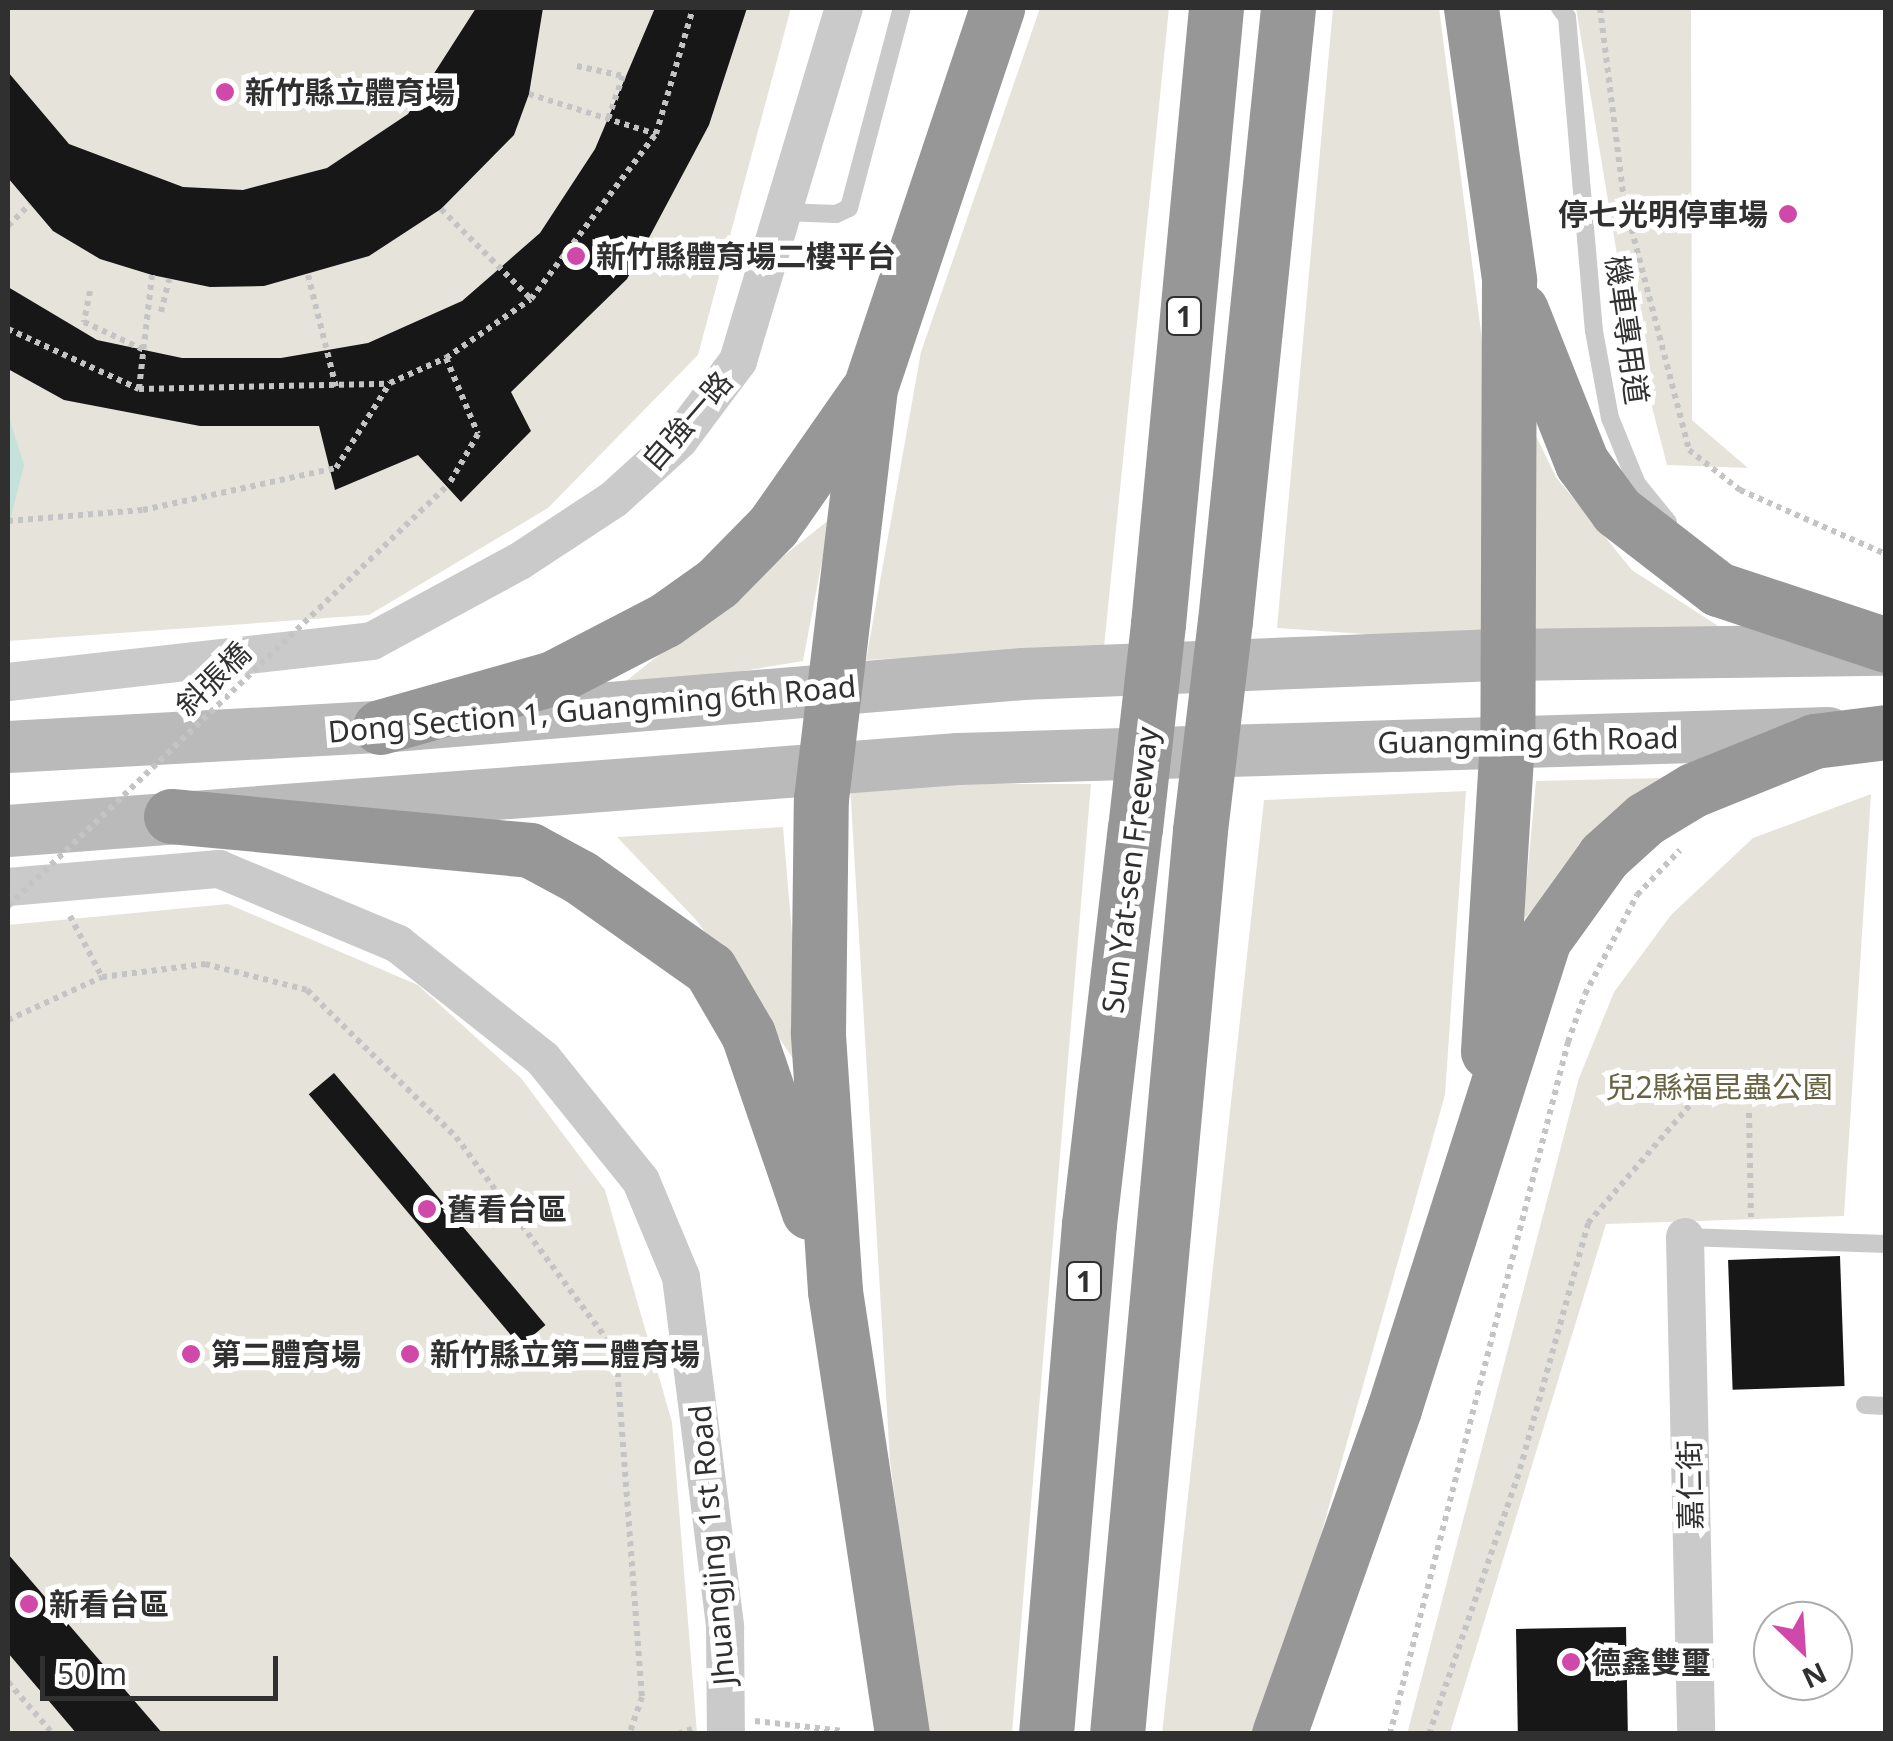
<!DOCTYPE html>
<html>
<head>
<meta charset="utf-8">
<style>
	body { margin:0 }
	#map { position:relative; width:1893px; height:1741px; overflow:hidden; background:#fff; font-family:"Noto Sans","Noto Sans TC",sans-serif }
	div>[style] { position:absolute }
	.green>* { inset:0; background:#e6e4da }
	.water>* { inset:0; background:#c4e1da }
	.building>* { inset:0; background:#171717; transform-origin:0 0 }
	.path>* { height:6px; margin-top:-3px; transform-origin:0; background:repeating-linear-gradient(90deg,#c4c4c4 0 5px,transparent 0 10px) }
	.service>* { height:18px; margin:-9px; padding:0 9px; transform-origin:9px; border-radius:9px; background:#cacaca }
	.minor>* { height:38px; margin:-19px; padding:0 19px; transform-origin:19px; border-radius:19px; background:#cacaca }
	.secondary>* { height:52px; margin:-26px; padding:0 26px; transform-origin:26px; border-radius:26px; background:#bababa }
	.motorway>* { height:55px; margin:-27.5px; padding:0 27.5px; transform-origin:27.5px; border-radius:27.5px; background:#979797 }
	.path-bridge>* { height:6px; margin-top:-3px; transform-origin:0; background:repeating-linear-gradient(90deg,#c4c4c4 0 5px,transparent 0 10px) }
	.motorway-bridge>* { height:55px; margin:-27.5px; padding:0 27.5px; transform-origin:27.5px; border-radius:27.5px; background:#979797 }
	.dots>* { width:28px; height:28px; translate:-50% -50%; box-sizing:border-box; border:5px solid #fff; border-radius:50% }
	span { translate:-50% -50%; white-space:nowrap; text-align:center; line-height:1.15; -webkit-text-stroke:10px #fff; paint-order:stroke }
	.shield-label span { padding:2px 8px; background:#fff; border:2px solid; border-radius:8px; -webkit-text-stroke-width:0 }
	.shield-label { font-size:28px; color:#303030; font-weight:700 }
	.poi-label { font-size:30px; color:#303030; font-weight:700 }
	.left { translate:0 -50%; text-align:left }
	.right { translate:-100% -50%; text-align:right }
	.street-label { font-size:30px; color:#303030 }
	.park-label { font-size:30px; color:#676343 }
	.frame { position:absolute; inset:0; border:10px solid #303030; pointer-events:none }
	.north { position:absolute; left:1753px; top:1601px; width:100px; height:100px; box-sizing:border-box; background:#fff; border:2px solid #acacac; border-radius:50%; rotate:155deg; font-size:28px; font-weight:700; line-height:40px; text-align:center; color:#303030 }
	.north::after { content:''; display:block; margin:auto; width:35px; height:45px; background:#d049aa; clip-path:polygon(50% 0,100% 100%,50% 72%,0 100%) }
	.scale { position:absolute; left:40px; top:1656px; width:238px; height:45px; box-sizing:border-box; border:5px solid #303030; border-top:0; padding-left:12px; font-size:30px; line-height:35px; white-space:nowrap; color:#303030; -webkit-text-stroke:8px #fff; paint-order:stroke }
</style>
</head>
<body>
<div id="map">
	<div class="green">
		<i style="clip-path:polygon(8px 8px,791px 8px,698px 355px,548px 508px,369px 615px,8px 641px)"></i>
		<i style="clip-path:polygon(1040px 8px,1169px 8px,1104px 647px,866px 660px,921px 352px)"></i>
		<i style="clip-path:polygon(1333px 8px,1439px 8px,1483px 347px,1495px 643px,1277px 628px)"></i>
		<i style="clip-path:polygon(1576px 8px,1691px 8px,1692px 420px,1748px 468px,1667px 465px,1625px 303px)"></i>
		<i style="clip-path:polygon(1521px 405px,1556px 477px,1632px 570px,1732px 635px,1522px 633px)"></i>
		<i style="clip-path:polygon(830px 519px,803px 661px,611px 693px)"></i>
		<i style="clip-path:polygon(1660px 778px,1523px 920px,1536px 781px)"></i>
		<i style="clip-path:polygon(850px 784px,1091px 784px,1012px 1733px,926px 1733px,890px 1461px)"></i>
		<i style="clip-path:polygon(1466px 791px,1445px 1095px,1265px 1733px,1162px 1734px,1264px 800px)"></i>
		<i style="clip-path:polygon(1871px 794px,1844px 1216px,1606px 1224px,1450px 1733px,1407px 1734px,1579px 1078px,1614px 992px,1671px 915px,1753px 838px)"></i>
		<i style="clip-path:polygon(783px 827px,804px 1074px,697px 921px,617px 837px)"></i>
		<i style="clip-path:polygon(228px 904px,418px 985px,521px 1078px,605px 1190px,672px 1422px,697px 1733px,8px 1734px,8px 925px)"></i>
	</div>
	<div class="water">
		<i style="clip-path:polygon(8px 414px,24px 465px,8px 529px)"></i>
	</div>
	<div class="building">
		<i style="clip-path:polygon(476px 8px,543px 8px,529px 94px,514px 135px,441px 209px,369px 256px,264px 286px,210px 287px,152px 275px,100px 259px,53px 231px,8px 178px,8px 72px,69px 144px,183px 187px,243px 190px,327px 168px,408px 114px)"></i>
		<i style="clip-path:polygon(655px 8px,747px 8px,709px 125px,627px 279px,511px 392px,531px 431px,461px 502px,418px 455px,335px 490px,319px 426px,200px 426px,64px 400px,8px 369px,8px 287px,97px 340px,182px 358px,281px 358px,368px 343px,462px 301px,540px 233px,595px 149px)"></i>
		<i style="left:334px;top:1073px;width:329px;height:33px;rotate:50deg"></i>
		<i style="left:1840px;top:1256px;width:130px;height:112px;rotate:88deg"></i>
		<i style="clip-path:polygon(8px 1554px,163px 1734px,77px 1734px,8px 1653px)"></i>
		<i style="left:1626px;top:1627px;width:107px;height:110px;rotate:89deg"></i>
	</div>
	<div class="path">
		<i style="left:1600px;top:8px;width:193px;rotate:82.9deg"></i>
		<i style="left:1624px;top:200px;width:258px;rotate:75.4deg"></i>
		<i style="left:1689px;top:450px;width:65px;rotate:38.1deg"></i>
		<i style="left:1740px;top:490px;width:159px;rotate:23.7deg"></i>
		<i style="left:577px;top:66px;width:47px;rotate:12.3deg"></i>
		<i style="left:623px;top:76px;width:46px;rotate:109.2deg"></i>
		<i style="left:529px;top:94px;width:133px;rotate:17.5deg"></i>
		<i style="left:441px;top:209px;width:127px;rotate:45deg"></i>
		<i style="left:8px;top:226px;width:31px;rotate:-45deg"></i>
		<i style="left:308px;top:275px;width:115px;rotate:76deg"></i>
		<i style="left:90px;top:291px;width:32px;rotate:101deg"></i>
		<i style="left:84px;top:322px;width:66px;rotate:25deg"></i>
		<i style="left:161px;top:312px;width:34px;rotate:-76deg"></i>
		<i style="left:8px;top:329px;width:144px;rotate:24.6deg"></i>
		<i style="left:139px;top:389px;width:249px;rotate:-1.2deg"></i>
		<i style="left:446px;top:358px;width:82px;rotate:67.2deg"></i>
		<i style="left:478px;top:434px;width:58px;rotate:120.1deg"></i>
		<i style="left:139px;top:389px;width:115px;rotate:-83.5deg"></i>
		<i style="left:8px;top:521px;width:135px;rotate:-4.7deg"></i>
		<i style="left:143px;top:510px;width:198px;rotate:-12.3deg"></i>
		<i style="left:336px;top:468px;width:101px;rotate:-57.6deg"></i>
		<i style="left:390px;top:383px;width:61px;rotate:-24.1deg"></i>
		<i style="left:446px;top:358px;width:103px;rotate:-34.8deg"></i>
		<i style="left:531px;top:299px;width:207px;rotate:-52.9deg"></i>
		<i style="left:656px;top:134px;width:131px;rotate:-73.6deg"></i>
		<i style="left:70px;top:916px;width:69px;rotate:62.3deg"></i>
		<i style="left:8px;top:1020px;width:103px;rotate:-24.6deg"></i>
		<i style="left:102px;top:977px;width:104px;rotate:-7.2deg"></i>
		<i style="left:205px;top:964px;width:105px;rotate:14.3deg"></i>
		<i style="left:307px;top:990px;width:209px;rotate:44.6deg"></i>
		<i style="left:456px;top:1137px;width:268px;rotate:53.3deg"></i>
		<i style="left:616px;top:1352px;width:346px;rotate:85.7deg"></i>
		<i style="left:642px;top:1697px;width:39px;rotate:109deg"></i>
		<i style="left:1749px;top:1113px;width:104px;rotate:88.9deg"></i>
		<i style="left:8px;top:1682px;width:69px;rotate:49.1deg"></i>
		<i style="left:755px;top:1721px;width:89px;rotate:6.5deg"></i>
		<i style="left:678px;top:1734px;width:15px;rotate:-20deg"></i>
		<i style="left:1390px;top:1734px;width:715px;rotate:-75.57deg"></i>
		<i style="left:1568px;top:1042px;width:51px;rotate:-70.5deg"></i>
		<i style="left:1585px;top:994px;width:112px;rotate:-62.3deg"></i>
		<i style="left:1637px;top:895px;width:62px;rotate:-46.3deg"></i>
		<i style="left:1429px;top:1734px;width:280px;rotate:-71deg"></i>
		<i style="left:1520px;top:1469px;width:255px;rotate:-74.5deg"></i>
		<i style="left:1588px;top:1223px;width:162px;rotate:-49.2deg"></i>
	</div>
	<div class="service">
		<i style="left:1560px;top:8px;width:11px;rotate:52deg"></i>
		<i style="left:1567px;top:17px;width:315px;rotate:85.1deg"></i>
		<i style="left:1594px;top:331px;width:88px;rotate:79.6deg"></i>
		<i style="left:1610px;top:418px;width:71px;rotate:67.8deg"></i>
		<i style="left:1637px;top:484px;width:49px;rotate:50.8deg"></i>
		<i style="left:784px;top:212px;width:52px;rotate:2.2deg"></i>
		<i style="left:836px;top:214px;width:14px;rotate:-25deg"></i>
		<i style="left:849px;top:208px;width:207px;rotate:-75.2deg"></i>
		<i style="left:1685px;top:1237px;width:201px;rotate:2deg"></i>
		<i style="left:1865px;top:1405px;width:21px;rotate:3deg"></i>
	</div>
	<div class="minor">
		<i style="left:8px;top:682px;width:366px;rotate:-6.4deg"></i>
		<i style="left:372px;top:641px;width:168px;rotate:-28.4deg"></i>
		<i style="left:520px;top:561px;width:113px;rotate:-33.4deg"></i>
		<i style="left:614px;top:499px;width:88px;rotate:-42.2deg"></i>
		<i style="left:679px;top:440px;width:99px;rotate:-53.2deg"></i>
		<i style="left:738px;top:361px;width:369px;rotate:-73.3deg"></i>
		<i style="left:8px;top:887px;width:212px;rotate:-4.9deg"></i>
		<i style="left:219px;top:869px;width:194px;rotate:22.7deg"></i>
		<i style="left:398px;top:944px;width:185px;rotate:38.4deg"></i>
		<i style="left:543px;top:1059px;width:156px;rotate:51.2deg"></i>
		<i style="left:641px;top:1181px;width:104px;rotate:67.4deg"></i>
		<i style="left:681px;top:1277px;width:353px;rotate:82.8deg"></i>
		<i style="left:725px;top:1627px;width:107px;rotate:89.5deg"></i>
		<i style="left:1685px;top:1237px;width:497px;rotate:88.7deg"></i>
	</div>
	<div class="secondary">
		<i style="left:8px;top:747px;width:373px;rotate:-3.1deg"></i>
		<i style="left:380px;top:727px;width:645px;rotate:-4.71deg"></i>
		<i style="left:1023px;top:674px;width:480px;rotate:-2.3deg"></i>
		<i style="left:1503px;top:655px;width:380px;rotate:-0.8deg"></i>
		<i style="left:8px;top:831px;width:953px;rotate:-4.33deg"></i>
		<i style="left:958px;top:759px;width:871px;rotate:-1.71deg"></i>
	</div>
	<div class="motorway">
		<i style="left:1471px;top:8px;width:275px;rotate:82deg"></i>
		<i style="left:1509px;top:280px;width:460px;rotate:90.2deg"></i>
		<i style="left:1507px;top:740px;width:312px;rotate:93.5deg"></i>
		<i style="left:1521px;top:310px;width:165px;rotate:68.3deg"></i>
		<i style="left:1582px;top:463px;width:59px;rotate:53.9deg"></i>
		<i style="left:1617px;top:511px;width:128px;rotate:37.7deg"></i>
		<i style="left:1718px;top:589px;width:177px;rotate:18.4deg"></i>
		<i style="left:1225px;top:621px;width:616px;rotate:-84.13deg"></i>
		<i style="left:1158px;top:624px;width:619px;rotate:-84.62deg"></i>
		<i style="left:380px;top:727px;width:180px;rotate:-15.8deg"></i>
		<i style="left:553px;top:678px;width:126px;rotate:-27.4deg"></i>
		<i style="left:665px;top:620px;width:64px;rotate:-35.4deg"></i>
		<i style="left:717px;top:583px;width:80px;rotate:-45.5deg"></i>
		<i style="left:773px;top:526px;width:161px;rotate:-55.1deg"></i>
		<i style="left:171px;top:816px;width:361px;rotate:5.4deg"></i>
		<i style="left:530px;top:850px;width:57px;rotate:28.4deg"></i>
		<i style="left:580px;top:877px;width:159px;rotate:35.3deg"></i>
		<i style="left:710px;top:969px;width:75px;rotate:59.7deg"></i>
		<i style="left:748px;top:1034px;width:188px;rotate:71.1deg"></i>
		<i style="left:902px;top:1734px;width:448px;rotate:-98.6deg"></i>
		<i style="left:835px;top:1291px;width:260px;rotate:-93.8deg"></i>
		<i style="left:818px;top:1032px;width:233px;rotate:-89.3deg"></i>
		<i style="left:821px;top:799px;width:414px;rotate:-83.2deg"></i>
		<i style="left:870px;top:388px;width:401px;rotate:-71.5deg"></i>
		<i style="left:1046px;top:1734px;width:512px;rotate:-85.18deg"></i>
		<i style="left:1089px;top:1224px;width:398px;rotate:-83.4deg"></i>
		<i style="left:1117px;top:1734px;width:908px;rotate:-84.75deg"></i>
		<i style="left:1279px;top:1734px;width:345px;rotate:-70.5deg"></i>
		<i style="left:1394px;top:1409px;width:491px;rotate:-72.3deg"></i>
		<i style="left:1543px;top:941px;width:105px;rotate:-54.3deg"></i>
		<i style="left:1604px;top:856px;width:55px;rotate:-42.1deg"></i>
		<i style="left:1645px;top:819px;width:56px;rotate:-31.1deg"></i>
		<i style="left:1693px;top:790px;width:131px;rotate:-22deg"></i>
		<i style="left:1814px;top:741px;width:73px;rotate:-7.1deg"></i>
	</div>
	<div class="path-bridge">
		<i style="left:8px;top:906px;width:610px;rotate:-43.74deg"></i>
	</div>
	<div class="motorway-bridge">
		<i style="left:1135px;top:829px;width:206px;rotate:-83.6deg"></i>
		<i style="left:1200px;top:830px;width:210px;rotate:-83.2deg"></i>
	</div>
	<div class="dots">
		<i style="left:225px;top:92px;background:#d049aa"></i>
		<i style="left:1788px;top:214px;background:#d049aa"></i>
		<i style="left:576px;top:256px;background:#d049aa"></i>
		<i style="left:427px;top:1209px;background:#d049aa"></i>
		<i style="left:191px;top:1354px;background:#d049aa"></i>
		<i style="left:410px;top:1354px;background:#d049aa"></i>
		<i style="left:29px;top:1604px;background:#d049aa"></i>
		<i style="left:1571px;top:1662px;background:#d049aa"></i>
	</div>
	<div class="shield-label">
		<span style="left:1184px;top:316px">1</span>
		<span style="left:1084px;top:1281px">1</span>
	</div>
	<div class="poi-label">
		<span class="left" style="left:245px;top:92px">新竹縣立體育場</span>
		<span class="right" style="left:1768px;top:214px">停七光明停車場</span>
		<span class="left" style="left:596px;top:256px">新竹縣體育場二樓平台</span>
		<span class="left" style="left:447px;top:1209px">舊看台區</span>
		<span class="left" style="left:211px;top:1354px">第二體育場</span>
		<span class="left" style="left:430px;top:1354px">新竹縣立第二體育場</span>
		<span class="left" style="left:49px;top:1604px">新看台區</span>
		<span class="left" style="left:1591px;top:1662px">德鑫雙璽</span>
	</div>
	<div class="street-label">
		<span style="left:1627px;top:330px;rotate:82deg">機車專用道</span>
		<span style="left:687px;top:421px;rotate:-49deg">自強一路</span>
		<span style="left:213px;top:679px;rotate:-44deg">斜張橋</span>
		<span style="left:592px;top:709px;rotate:-5deg">Dong Section 1, Guangming 6th Road</span>
		<span style="left:1528px;top:740px;rotate:-1deg">Guangming 6th Road</span>
		<span style="left:1130px;top:870px;rotate:-83deg">Sun Yat-sen Freeway</span>
		<span style="left:1690px;top:1485px;rotate:-91deg">嘉仁街</span>
		<span style="left:712px;top:1545px;rotate:-95deg">Jhuangjing 1st Road</span>
	</div>
	<div class="park-label">
		<span style="left:1719px;top:1087px">兒2縣福昆蟲公園</span>
	</div>
	<div class="frame"></div>
	<div class="north">N</div>
	<div class="scale">50 m</div>
</div>
</body>
</html>
